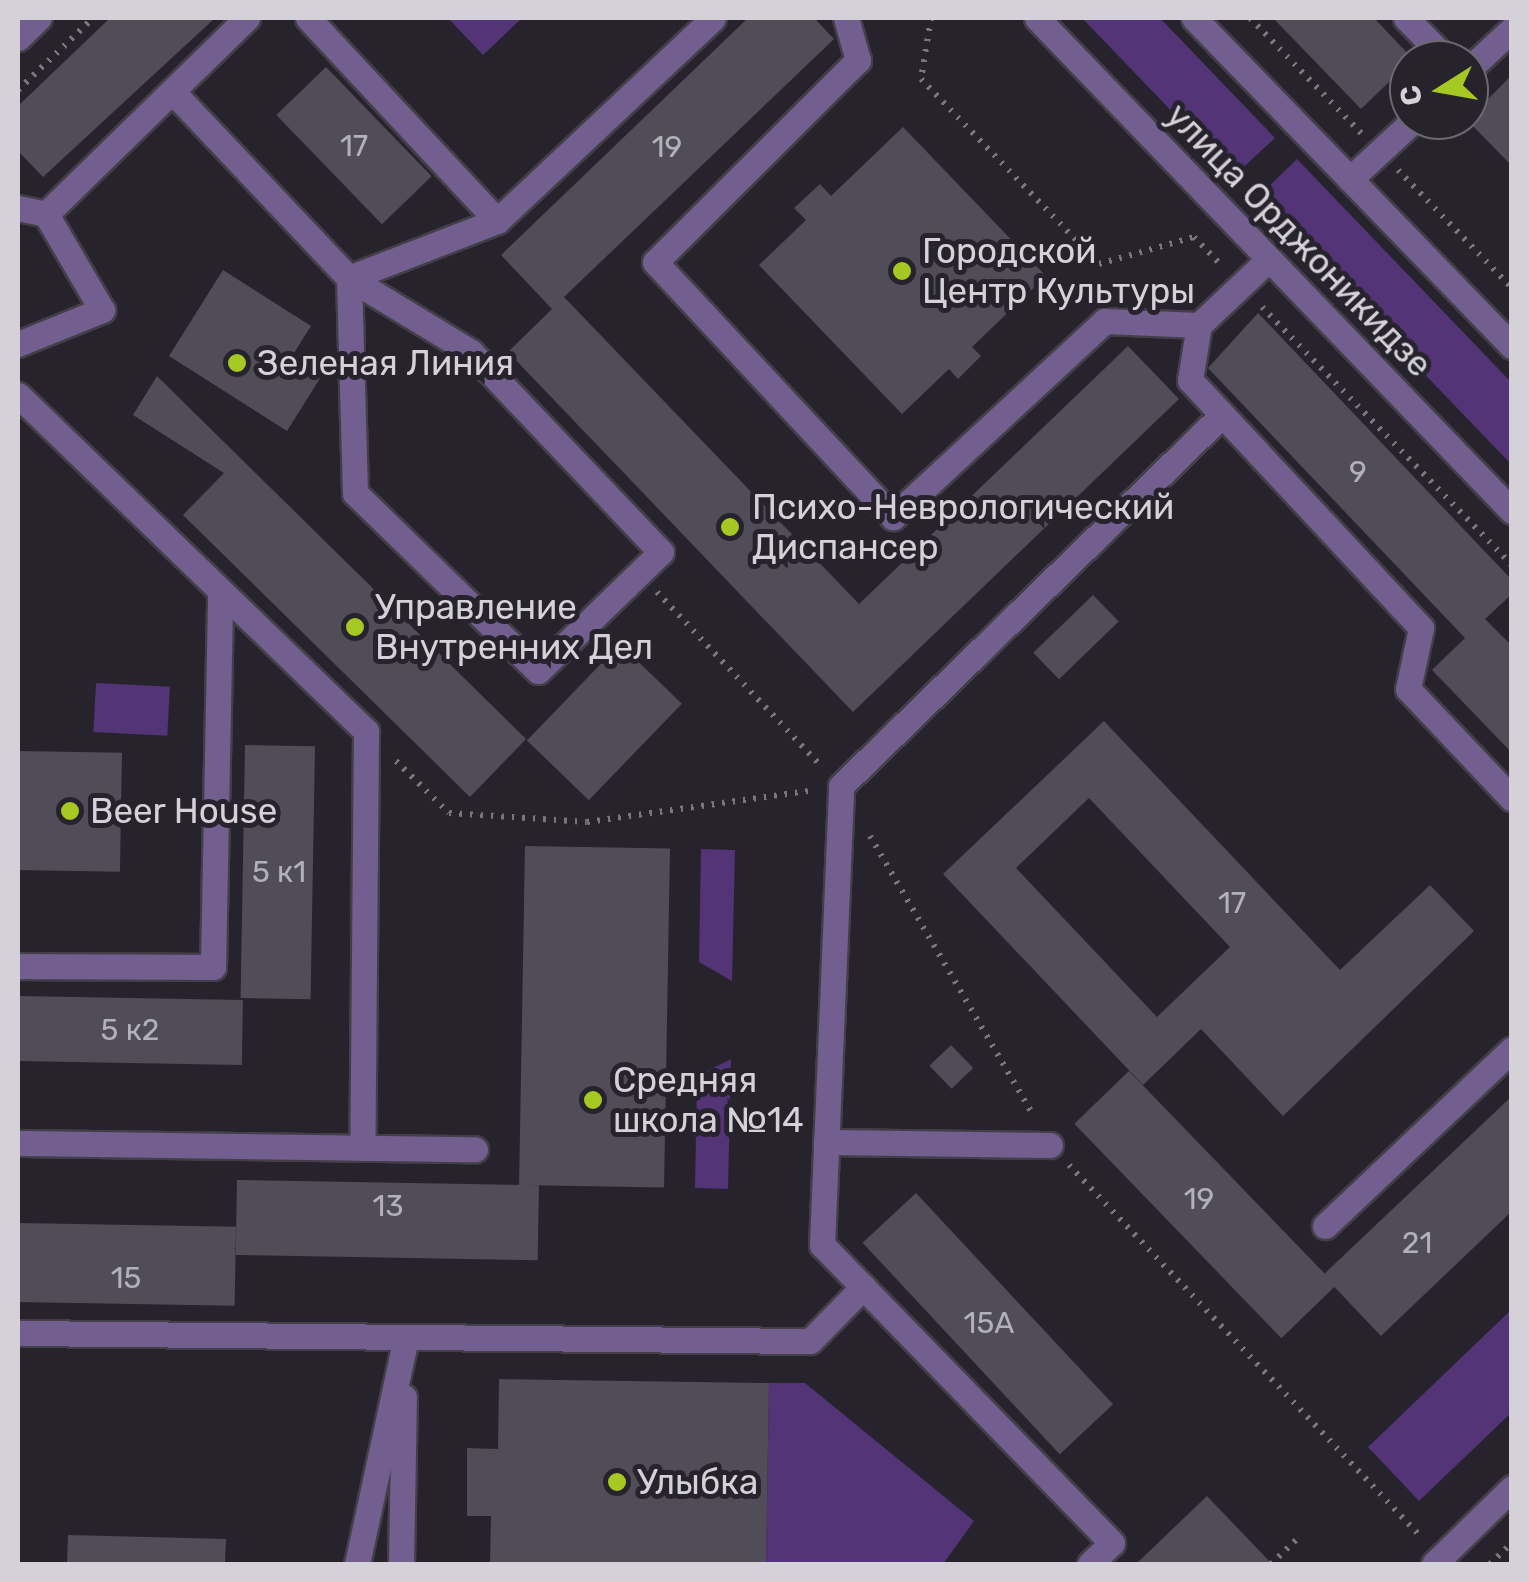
<!DOCTYPE html>
<html>
<head>
<meta charset="utf-8">
<style>
	body { margin:0 }
	#map { position:relative; width:1529px; height:1582px; overflow:hidden; background:#26232d; font-family:Rubik,sans-serif }
	div>[style] { position:absolute }
	.green>* { inset:0; background:#523477; transform-origin:0 0 }
	.building>* { inset:0; background:#514d58; transform-origin:0 0 }
	.path>* { height:6px; margin-top:-3px; transform-origin:0; background:repeating-linear-gradient(90deg,#79767f 0 2.5px,transparent 0 10.5px) }
	.roads { filter:drop-shadow(2px 0 #423f48) drop-shadow(-2px 0 #423f48) drop-shadow(0 2px #423f48) drop-shadow(0 -2px #423f48) }
	.minor>* { height:25px; margin:-12.5px; padding:0 12.5px; transform-origin:12.5px; border-radius:12.5px; background:#725f90 }
	.dots>* { width:28px; height:28px; translate:-50% -50%; box-sizing:border-box; border:5px solid #26232d; border-radius:50% }
	span { translate:-50% -50%; white-space:nowrap; text-align:center; line-height:1.15; -webkit-text-stroke:10px #26232d; paint-order:stroke }
	.number-label { font-size:30px; color:#b3b1b8 }
	.number-label span { -webkit-text-stroke-width:0 }
	.street-label { font-size:35px; color:#d4d2d8 }
	.poi-label { font-size:35px; color:#d4d2d8 }
	.left { translate:0 -50%; text-align:left }
	.frame { position:absolute; inset:0; border:20px solid #d4d2d8; pointer-events:none }
	.north { position:absolute; left:1389px; top:40px; width:100px; height:100px; box-sizing:border-box; background:#26232d; border:2px solid #6c6971; border-radius:50%; rotate:259deg; font-size:28px; font-weight:700; line-height:40px; text-align:center; color:#d4d2d8 }
	.north::after { content:''; display:block; margin:auto; width:35px; height:45px; background:#a5c823; clip-path:polygon(50% 0,100% 100%,50% 72%,0 100%) }
</style>
</head>
<body>
<div id="map">
	<div class="green">
		<i style="clip-path:polygon(448px 18px,522px 18px,483px 55px)"></i>
		<i style="clip-path:polygon(1082px 18px,1160px 18px,1275px 138px,1234px 176px)"></i>
		<i style="clip-path:polygon(1297px 159px,1511px 382px,1511px 464px,1256px 199px)"></i>
		<i style="left:96px;top:683px;width:74px;height:49px;rotate:3deg"></i>
		<i style="clip-path:polygon(701px 849px,735px 850px,732px 981px,699px 962px)"></i>
		<i style="clip-path:polygon(731px 1059px,728px 1189px,695px 1188px,697px 1076px)"></i>
		<i style="clip-path:polygon(1511px 1310px,1511px 1413px,1419px 1501px,1368px 1447px)"></i>
		<i style="clip-path:polygon(769px 1383px,805px 1383px,974px 1521px,943px 1564px,766px 1564px)"></i>
	</div>
	<div class="building">
		<i style="clip-path:polygon(110px 18px,215px 18px,43px 177px,18px 151px,18px 106px)"></i>
		<i style="clip-path:polygon(748px 18px,814px 18px,834px 39px,564px 297px,859px 604px,1128px 346px,1179px 399px,853px 712px,508px 352px,552px 309px,501px 255px)"></i>
		<i style="clip-path:polygon(1273px 18px,1374px 18px,1413px 59px,1361px 109px)"></i>
		<i style="left:326px;top:67px;width:152px;height:69px;rotate:46deg"></i>
		<i style="clip-path:polygon(1512px 75px,1512px 166px,1467px 120px)"></i>
		<i style="clip-path:polygon(903px 127px,1046px 276px,972px 347px,981px 356px,958px 379px,949px 369px,902px 414px,759px 265px,806px 220px,794px 208px,820px 184px,831px 196px)"></i>
		<i style="clip-path:polygon(223px 270px,311px 326px,294px 353px,324px 372px,287px 431px,169px 356px)"></i>
		<i style="clip-path:polygon(1258px 313px,1512px 580px,1512px 594px,1485px 619px,1512px 646px,1512px 753px,1432px 670px,1465px 638px,1208px 368px)"></i>
		<i style="clip-path:polygon(157px 376px,526px 739px,470px 797px,183px 515px,224px 473px,133px 415px)"></i>
		<i style="left:1093px;top:595px;width:37px;height:83px;rotate:46deg"></i>
		<i style="left:620px;top:644px;width:86px;height:134px;rotate:44deg"></i>
		<i style="clip-path:polygon(evenodd,1104px 721px,1340px 970px,1430px 885px,1474px 931px,1283px 1116px,1201px 1029px,1143px 1085px,943px 874px,1104px 721px,1089px 798px,1230px 947px,1157px 1017px,1016px 868px,1089px 798px)"></i>
		<i style="left:245px;top:745px;width:70px;height:253px;rotate:1deg"></i>
		<i style="left:18px;top:751px;width:104px;height:119px;rotate:1deg"></i>
		<i style="left:525px;top:846px;width:145px;height:339px;rotate:1deg"></i>
		<i style="left:18px;top:996px;width:225px;height:65px;rotate:1deg"></i>
		<i style="left:951px;top:1045px;width:32px;height:30px;rotate:46deg"></i>
		<i style="left:1129px;top:1071px;width:298px;height:76px;rotate:46deg"></i>
		<i style="clip-path:polygon(1512px 1096px,1512px 1211px,1381px 1336px,1323px 1275px)"></i>
		<i style="left:237px;top:1180px;width:302px;height:75px;rotate:1deg"></i>
		<i style="left:916px;top:1193px;width:289px;height:73px;rotate:47deg"></i>
		<i style="left:18px;top:1223px;width:218px;height:79px;rotate:1deg"></i>
		<i style="clip-path:polygon(499px 1379px,769px 1383px,766px 1564px,490px 1564px,491px 1516px,467px 1516px,467px 1448px,498px 1449px)"></i>
		<i style="clip-path:polygon(1207px 1496px,1272px 1564px,1136px 1564px)"></i>
		<i style="clip-path:polygon(68px 1535px,226px 1539px,225px 1564px,67px 1564px)"></i>
	</div>
	<div class="path">
		<i style="left:931px;top:18px;width:62px;rotate:99.3deg"></i>
		<i style="left:921px;top:79px;width:257px;rotate:46.1deg"></i>
		<i style="left:1099px;top:264px;width:99px;rotate:-15.9deg"></i>
		<i style="left:1194px;top:237px;width:40px;rotate:46deg"></i>
		<i style="left:1250px;top:18px;width:160px;rotate:46deg"></i>
		<i style="left:18px;top:90px;width:104px;rotate:-43.8deg"></i>
		<i style="left:1398px;top:170px;width:164px;rotate:46deg"></i>
		<i style="left:1262px;top:307px;width:359px;rotate:45.9deg"></i>
		<i style="left:657px;top:592px;width:238px;rotate:46.7deg"></i>
		<i style="left:396px;top:761px;width:74px;rotate:44.5deg"></i>
		<i style="left:449px;top:813px;width:138px;rotate:3.7deg"></i>
		<i style="left:587px;top:822px;width:230px;rotate:-8deg"></i>
		<i style="left:870px;top:836px;width:323px;rotate:59.7deg"></i>
		<i style="left:1069px;top:1165px;width:512px;rotate:46.58deg"></i>
		<i style="left:1271px;top:1564px;width:37px;rotate:-44deg"></i>
		<i style="left:1490px;top:1564px;width:30px;rotate:-44deg"></i>
	</div>
	<div class="roads">
		<div class="minor">
			<i style="left:308px;top:18px;width:277px;rotate:47deg"></i>
			<i style="left:846px;top:18px;width:44px;rotate:74.1deg"></i>
			<i style="left:858px;top:60px;width:286px;rotate:135.1deg"></i>
			<i style="left:655px;top:262px;width:349px;rotate:47deg"></i>
			<i style="left:893px;top:517px;width:289px;rotate:-42.8deg"></i>
			<i style="left:1105px;top:321px;width:94px;rotate:2.4deg"></i>
			<i style="left:1037px;top:18px;width:685px;rotate:46.07deg"></i>
			<i style="left:1194px;top:18px;width:457px;rotate:45.9deg"></i>
			<i style="left:1406px;top:18px;width:59px;rotate:45.7deg"></i>
			<i style="left:18px;top:38px;width:29px;rotate:-44deg"></i>
			<i style="left:1469px;top:69px;width:59px;rotate:-42.9deg"></i>
			<i style="left:172px;top:91px;width:257px;rotate:46.6deg"></i>
			<i style="left:349px;top:278px;width:143px;rotate:31.2deg"></i>
			<i style="left:471px;top:352px;width:276px;rotate:46.5deg"></i>
			<i style="left:661px;top:552px;width:171px;rotate:135.9deg"></i>
			<i style="left:538px;top:671px;width:255px;rotate:-135.8deg"></i>
			<i style="left:355px;top:493px;width:215px;rotate:-91.6deg"></i>
			<i style="left:1350px;top:179px;width:87px;rotate:-42.7deg"></i>
			<i style="left:18px;top:208px;width:29px;rotate:12deg"></i>
			<i style="left:46px;top:214px;width:281px;rotate:-44.3deg"></i>
			<i style="left:1269px;top:259px;width:96px;rotate:136.7deg"></i>
			<i style="left:1199px;top:325px;width:56px;rotate:99.3deg"></i>
			<i style="left:1190px;top:380px;width:339px;rotate:47deg"></i>
			<i style="left:1421px;top:628px;width:62px;rotate:102deg"></i>
			<i style="left:1408px;top:689px;width:151px;rotate:46.6deg"></i>
			<i style="left:349px;top:278px;width:159px;rotate:-21.1deg"></i>
			<i style="left:497px;top:221px;width:296px;rotate:-43.2deg"></i>
			<i style="left:18px;top:344px;width:91px;rotate:-22deg"></i>
			<i style="left:102px;top:310px;width:111px;rotate:-120.3deg"></i>
			<i style="left:18px;top:395px;width:484px;rotate:44deg"></i>
			<i style="left:366px;top:731px;width:417px;rotate:90.5deg"></i>
			<i style="left:18px;top:966px;width:195px;rotate:0.3deg"></i>
			<i style="left:213px;top:967px;width:376px;rotate:-88.9deg"></i>
			<i style="left:826px;top:1142px;width:224px;rotate:0.8deg"></i>
			<i style="left:18px;top:1143px;width:457px;rotate:0.8deg"></i>
			<i style="left:1325px;top:1226px;width:257px;rotate:-43.4deg"></i>
			<i style="left:18px;top:1333px;width:792px;rotate:0.58deg"></i>
			<i style="left:810px;top:1341px;width:76px;rotate:-45.5deg"></i>
			<i style="left:357px;top:1564px;width:232px;rotate:-77.8deg"></i>
			<i style="left:401px;top:1564px;width:167px;rotate:-89deg"></i>
			<i style="left:1090px;top:1564px;width:30px;rotate:-44deg"></i>
			<i style="left:1112px;top:1543px;width:416px;rotate:-134.2deg"></i>
			<i style="left:822px;top:1245px;width:459px;rotate:-87.6deg"></i>
			<i style="left:841px;top:786px;width:532px;rotate:-44.24deg"></i>
			<i style="left:1434px;top:1564px;width:109px;rotate:-44.3deg"></i>
		</div>
	</div>
	<div class="dots">
		<i style="left:902px;top:271px;background:#a5c823"></i>
		<i style="left:237px;top:363px;background:#a5c823"></i>
		<i style="left:730px;top:527px;background:#a5c823"></i>
		<i style="left:355px;top:627px;background:#a5c823"></i>
		<i style="left:70px;top:811px;background:#a5c823"></i>
		<i style="left:593px;top:1100px;background:#a5c823"></i>
		<i style="left:617px;top:1482px;background:#a5c823"></i>
	</div>
	<div class="number-label">
		<span style="left:354px;top:146px">17</span>
		<span style="left:667px;top:147px">19</span>
		<span style="left:1358px;top:472px">9</span>
		<span style="left:279px;top:872px">5 к1</span>
		<span style="left:1232px;top:903px">17</span>
		<span style="left:130px;top:1030px">5 к2</span>
		<span style="left:1199px;top:1199px">19</span>
		<span style="left:388px;top:1206px">13</span>
		<span style="left:1417px;top:1243px">21</span>
		<span style="left:126px;top:1278px">15</span>
		<span style="left:989px;top:1323px">15А</span>
	</div>
	<div class="street-label">
		<span style="left:1299px;top:240px;rotate:46deg">улица Орджоникидзе</span>
	</div>
	<div class="poi-label">
		<span class="left" style="left:922px;top:271px">Городской<br>Центр Культуры</span>
		<span class="left" style="left:257px;top:363px">Зеленая Линия</span>
		<span class="left" style="left:752px;top:527px">Психо-Неврологический<br>Диспансер</span>
		<span class="left" style="left:375px;top:627px">Управление<br>Внутренних Дел</span>
		<span class="left" style="left:90px;top:811px">Beer House</span>
		<span class="left" style="left:613px;top:1100px">Средняя<br>школа №14</span>
		<span class="left" style="left:637px;top:1482px">Улыбка</span>
	</div>
	<div class="frame"></div>
	<div class="north">С</div>
</div>
</body>
</html>
